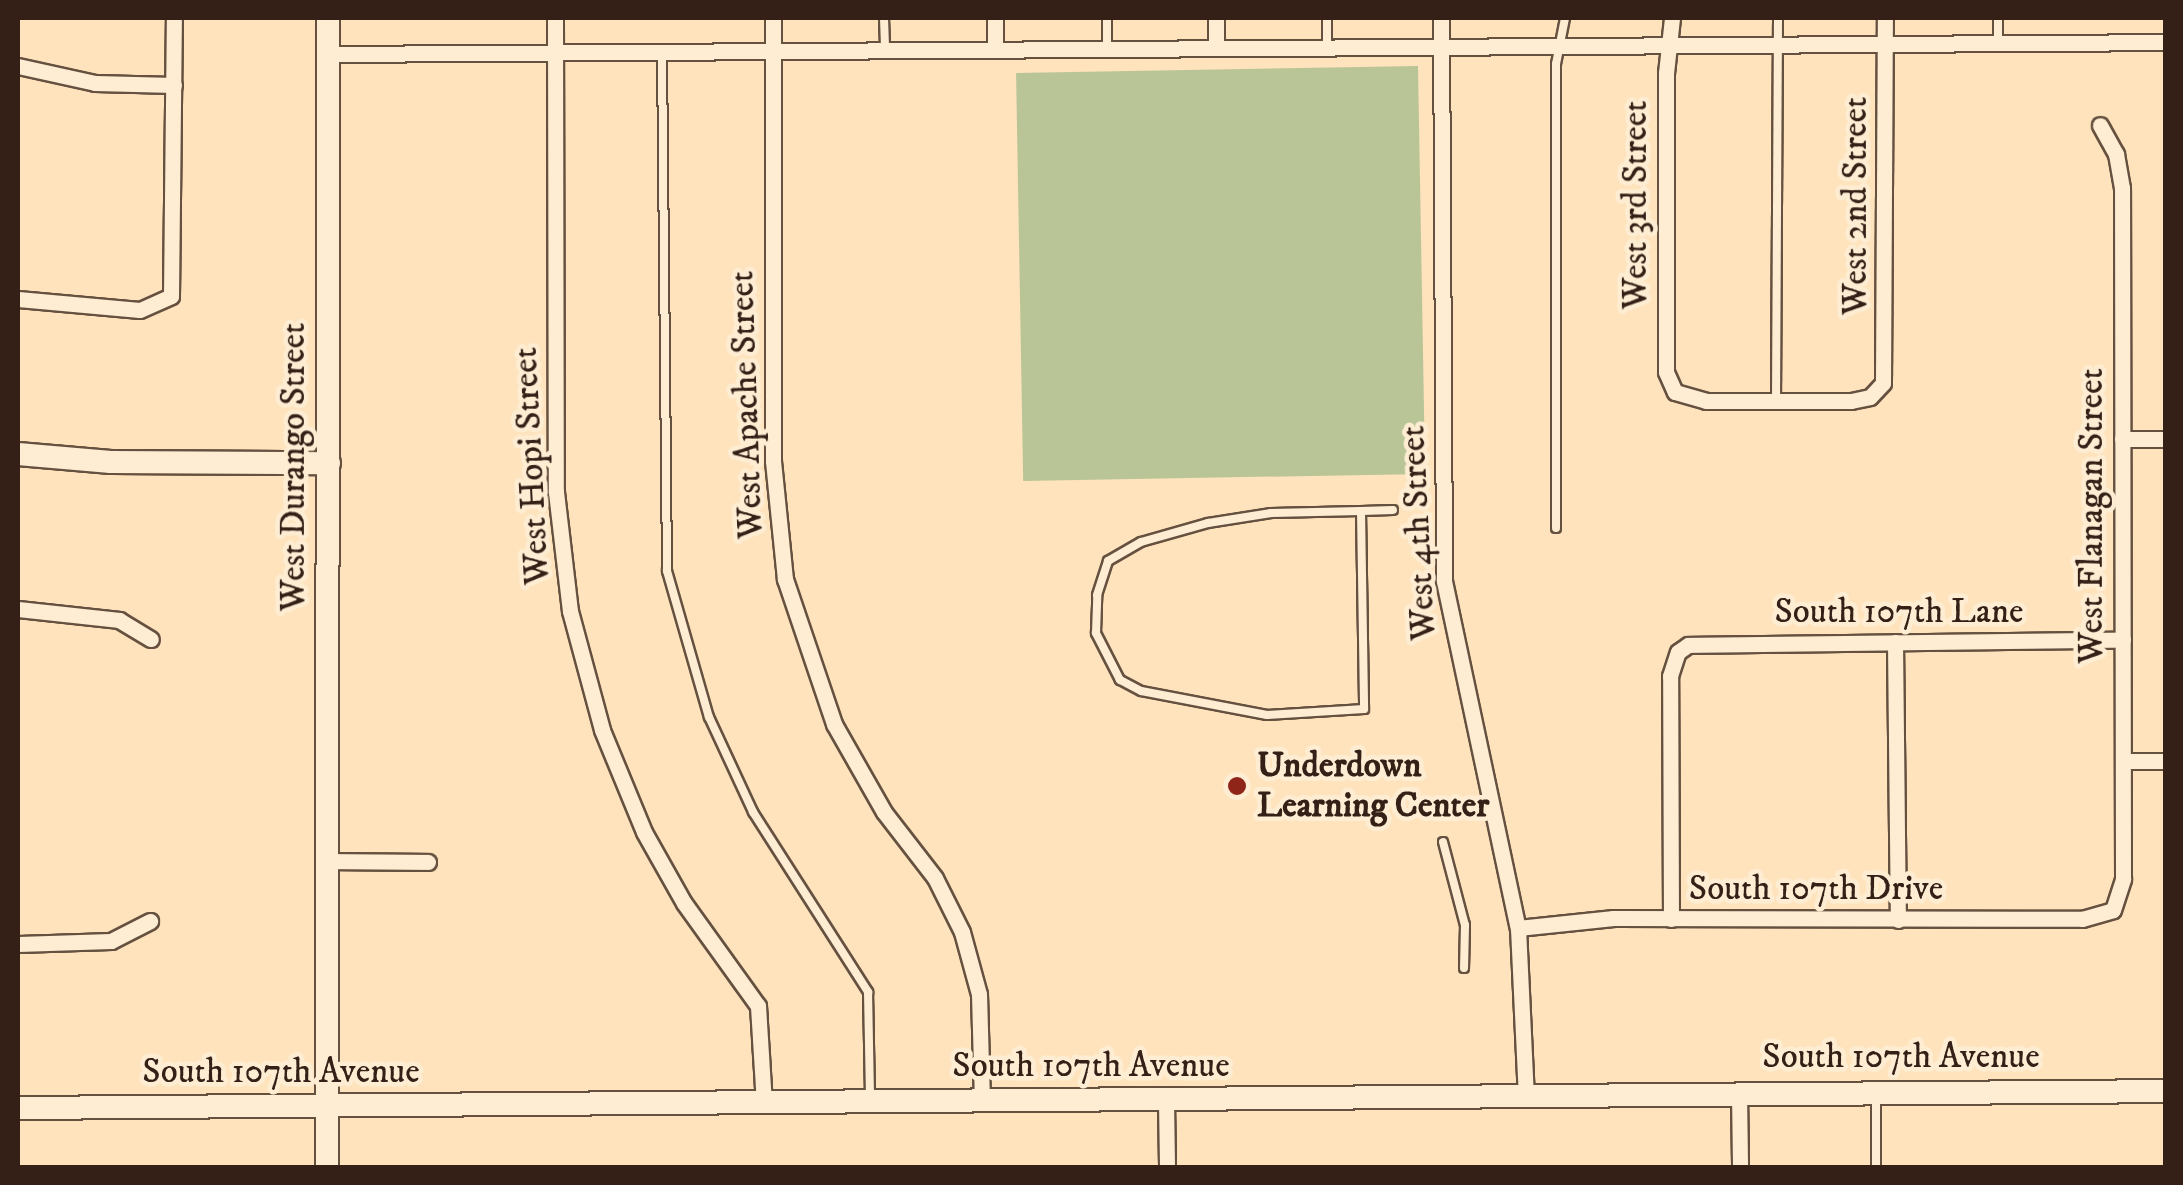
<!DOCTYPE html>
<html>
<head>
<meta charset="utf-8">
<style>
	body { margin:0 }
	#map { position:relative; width:2183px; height:1185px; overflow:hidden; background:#fee3bc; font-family:"IM FELL DW Pica",serif }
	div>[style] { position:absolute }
	.green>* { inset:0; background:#b9c596; transform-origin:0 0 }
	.roads { filter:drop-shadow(2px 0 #665140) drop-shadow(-2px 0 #665140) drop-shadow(0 2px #665140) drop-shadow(0 -2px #665140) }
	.lane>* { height:8px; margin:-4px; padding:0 4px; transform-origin:4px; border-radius:4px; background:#feedd3 }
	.street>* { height:15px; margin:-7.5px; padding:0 7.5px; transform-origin:7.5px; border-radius:7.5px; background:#feedd3 }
	.secondary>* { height:22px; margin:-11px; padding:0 11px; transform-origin:11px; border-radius:11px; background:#feedd3 }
	.dots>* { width:28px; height:28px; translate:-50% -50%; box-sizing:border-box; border:5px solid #feedd3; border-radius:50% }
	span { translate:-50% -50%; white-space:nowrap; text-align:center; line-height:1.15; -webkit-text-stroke:9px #feedd3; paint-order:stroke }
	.street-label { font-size:35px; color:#342016 }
	.poi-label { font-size:35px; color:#342016; font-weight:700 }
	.left { translate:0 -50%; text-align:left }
	.frame { position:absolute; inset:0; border:20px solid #342016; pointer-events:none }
</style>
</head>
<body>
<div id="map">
	<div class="green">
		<i style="left:1418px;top:66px;width:408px;height:402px;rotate:89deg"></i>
	</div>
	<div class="roads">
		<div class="lane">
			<i style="left:884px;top:18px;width:32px;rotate:88deg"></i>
			<i style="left:1107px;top:18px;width:31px;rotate:90deg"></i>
			<i style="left:1998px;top:18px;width:25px;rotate:90deg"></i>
			<i style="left:1327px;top:48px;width:30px;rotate:-90deg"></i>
			<i style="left:662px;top:52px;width:519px;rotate:89.45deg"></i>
			<i style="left:667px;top:571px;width:152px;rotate:74deg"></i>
			<i style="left:709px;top:717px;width:105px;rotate:65.1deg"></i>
			<i style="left:753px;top:812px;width:214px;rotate:57.4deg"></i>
			<i style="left:868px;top:992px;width:107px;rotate:88.9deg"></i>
			<i style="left:1776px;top:401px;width:383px;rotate:-89.7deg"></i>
			<i style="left:1361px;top:511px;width:198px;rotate:89.1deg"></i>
			<i style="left:1364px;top:709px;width:97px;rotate:176.5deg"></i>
			<i style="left:1267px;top:715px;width:128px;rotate:-169.2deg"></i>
			<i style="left:1141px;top:691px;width:24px;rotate:-152deg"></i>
			<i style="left:1120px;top:680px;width:53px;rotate:-117.1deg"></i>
			<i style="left:1096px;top:633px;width:38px;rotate:-88deg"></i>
			<i style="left:1097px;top:595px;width:36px;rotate:-72deg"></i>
			<i style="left:1108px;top:561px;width:38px;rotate:-30deg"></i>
			<i style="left:1141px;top:542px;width:70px;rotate:-15.8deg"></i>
			<i style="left:1208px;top:523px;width:64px;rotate:-9deg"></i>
			<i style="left:1271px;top:513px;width:90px;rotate:-1.3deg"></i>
			<i style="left:1361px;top:511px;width:32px;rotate:-2deg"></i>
			<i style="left:1556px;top:528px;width:464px;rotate:-90deg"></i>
			<i style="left:1556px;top:64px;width:47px;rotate:-78.9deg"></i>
			<i style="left:1443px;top:842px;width:86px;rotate:75.2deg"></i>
			<i style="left:1465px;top:925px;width:43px;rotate:91.3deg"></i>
			<i style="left:1876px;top:1096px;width:72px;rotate:90deg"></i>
		</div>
		<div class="street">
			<i style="left:555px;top:18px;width:474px;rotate:89.9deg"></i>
			<i style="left:556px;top:492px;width:120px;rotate:83.3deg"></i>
			<i style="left:570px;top:611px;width:123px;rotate:74.9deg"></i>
			<i style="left:602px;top:730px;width:110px;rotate:67.6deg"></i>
			<i style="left:644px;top:832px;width:81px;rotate:60.6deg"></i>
			<i style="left:684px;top:903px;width:127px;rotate:54.3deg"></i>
			<i style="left:758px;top:1006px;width:98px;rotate:86.5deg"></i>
			<i style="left:773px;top:18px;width:443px;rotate:90deg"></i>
			<i style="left:773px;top:461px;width:119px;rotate:84.2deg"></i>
			<i style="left:785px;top:579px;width:153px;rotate:71.3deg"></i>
			<i style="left:834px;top:724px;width:101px;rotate:60.4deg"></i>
			<i style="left:884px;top:812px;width:83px;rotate:52.3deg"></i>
			<i style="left:935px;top:878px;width:60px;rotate:63.4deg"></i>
			<i style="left:962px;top:932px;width:64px;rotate:74.7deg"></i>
			<i style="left:979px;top:994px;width:108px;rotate:88.4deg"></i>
			<i style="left:995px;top:18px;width:31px;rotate:90deg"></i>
			<i style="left:1216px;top:18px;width:30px;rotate:90deg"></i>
			<i style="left:1441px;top:18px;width:563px;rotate:89.69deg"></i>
			<i style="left:1444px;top:581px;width:355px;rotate:78deg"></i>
			<i style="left:1518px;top:928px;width:169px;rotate:87.3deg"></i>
			<i style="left:1672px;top:18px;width:55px;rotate:96.2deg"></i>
			<i style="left:1666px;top:73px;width:299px;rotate:90deg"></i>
			<i style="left:1666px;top:372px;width:22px;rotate:66deg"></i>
			<i style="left:1675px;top:392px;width:32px;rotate:16deg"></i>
			<i style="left:1706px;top:401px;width:145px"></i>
			<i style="left:1851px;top:401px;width:19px;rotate:-12deg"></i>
			<i style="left:1870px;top:397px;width:19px;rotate:-47deg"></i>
			<i style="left:1883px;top:383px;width:365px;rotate:-89.7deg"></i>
			<i style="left:328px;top:54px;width:1838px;rotate:-0.37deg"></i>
			<i style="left:18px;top:66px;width:79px;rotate:12.4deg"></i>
			<i style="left:95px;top:83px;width:79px;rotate:1.5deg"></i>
			<i style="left:18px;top:299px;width:122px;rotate:5.2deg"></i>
			<i style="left:140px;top:310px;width:34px;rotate:-24deg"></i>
			<i style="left:171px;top:296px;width:278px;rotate:-89.4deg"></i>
			<i style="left:2122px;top:439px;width:44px"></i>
			<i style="left:18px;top:609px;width:102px;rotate:6.2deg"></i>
			<i style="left:119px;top:620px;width:37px;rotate:31deg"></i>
			<i style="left:1895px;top:642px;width:278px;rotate:89.4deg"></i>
			<i style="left:2123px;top:761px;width:43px"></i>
			<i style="left:329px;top:861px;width:99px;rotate:0.6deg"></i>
			<i style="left:1671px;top:919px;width:243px;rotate:-90.2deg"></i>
			<i style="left:1670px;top:676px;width:25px;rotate:-72deg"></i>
			<i style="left:1678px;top:652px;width:12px;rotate:-35deg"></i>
			<i style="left:1688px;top:645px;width:435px;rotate:-0.7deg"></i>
			<i style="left:1518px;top:928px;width:96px;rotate:-6deg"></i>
			<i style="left:1613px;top:918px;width:469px;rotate:0.1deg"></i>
			<i style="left:2082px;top:919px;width:32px;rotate:-16deg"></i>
			<i style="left:2113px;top:910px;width:33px;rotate:-72deg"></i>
			<i style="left:2123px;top:879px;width:691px;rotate:-90.08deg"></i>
			<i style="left:2122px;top:188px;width:35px;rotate:-100deg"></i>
			<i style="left:2116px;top:154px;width:33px;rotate:-119deg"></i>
			<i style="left:18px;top:944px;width:93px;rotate:-1.8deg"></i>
			<i style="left:111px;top:941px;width:44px;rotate:-27.1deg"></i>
			<i style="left:1739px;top:1092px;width:76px;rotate:89.2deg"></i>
			<i style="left:1166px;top:1101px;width:67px;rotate:89.1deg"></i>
		</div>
		<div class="secondary">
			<i style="left:18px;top:454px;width:93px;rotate:4.9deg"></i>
			<i style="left:111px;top:462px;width:218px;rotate:0.3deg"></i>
			<i style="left:18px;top:1108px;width:2148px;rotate:-0.45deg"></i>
			<i style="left:327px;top:1168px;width:1150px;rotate:-89.95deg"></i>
		</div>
	</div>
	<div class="dots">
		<i style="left:1237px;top:786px;background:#8f2418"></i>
	</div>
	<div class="street-label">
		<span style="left:1636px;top:205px;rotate:-90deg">West 3rd Street</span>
		<span style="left:1856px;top:206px;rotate:-90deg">West 2nd Street</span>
		<span style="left:747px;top:405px;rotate:-92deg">West Apache Street</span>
		<span style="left:532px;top:466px;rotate:-93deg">West Hopi Street</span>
		<span style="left:294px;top:467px;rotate:-90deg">West Durango Street</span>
		<span style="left:2092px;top:516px;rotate:-90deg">West Flanagan Street</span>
		<span style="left:1419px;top:533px;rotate:-93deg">West 4th Street</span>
		<span style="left:1899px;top:612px">South 107th Lane</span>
		<span style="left:1816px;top:889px">South 107th Drive</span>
		<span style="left:1901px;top:1057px">South 107th Avenue</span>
		<span style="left:1091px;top:1066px">South 107th Avenue</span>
		<span style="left:281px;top:1072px">South 107th Avenue</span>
	</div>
	<div class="poi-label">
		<span class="left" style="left:1257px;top:786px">Underdown<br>Learning Center</span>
	</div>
	<div class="frame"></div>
</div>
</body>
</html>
